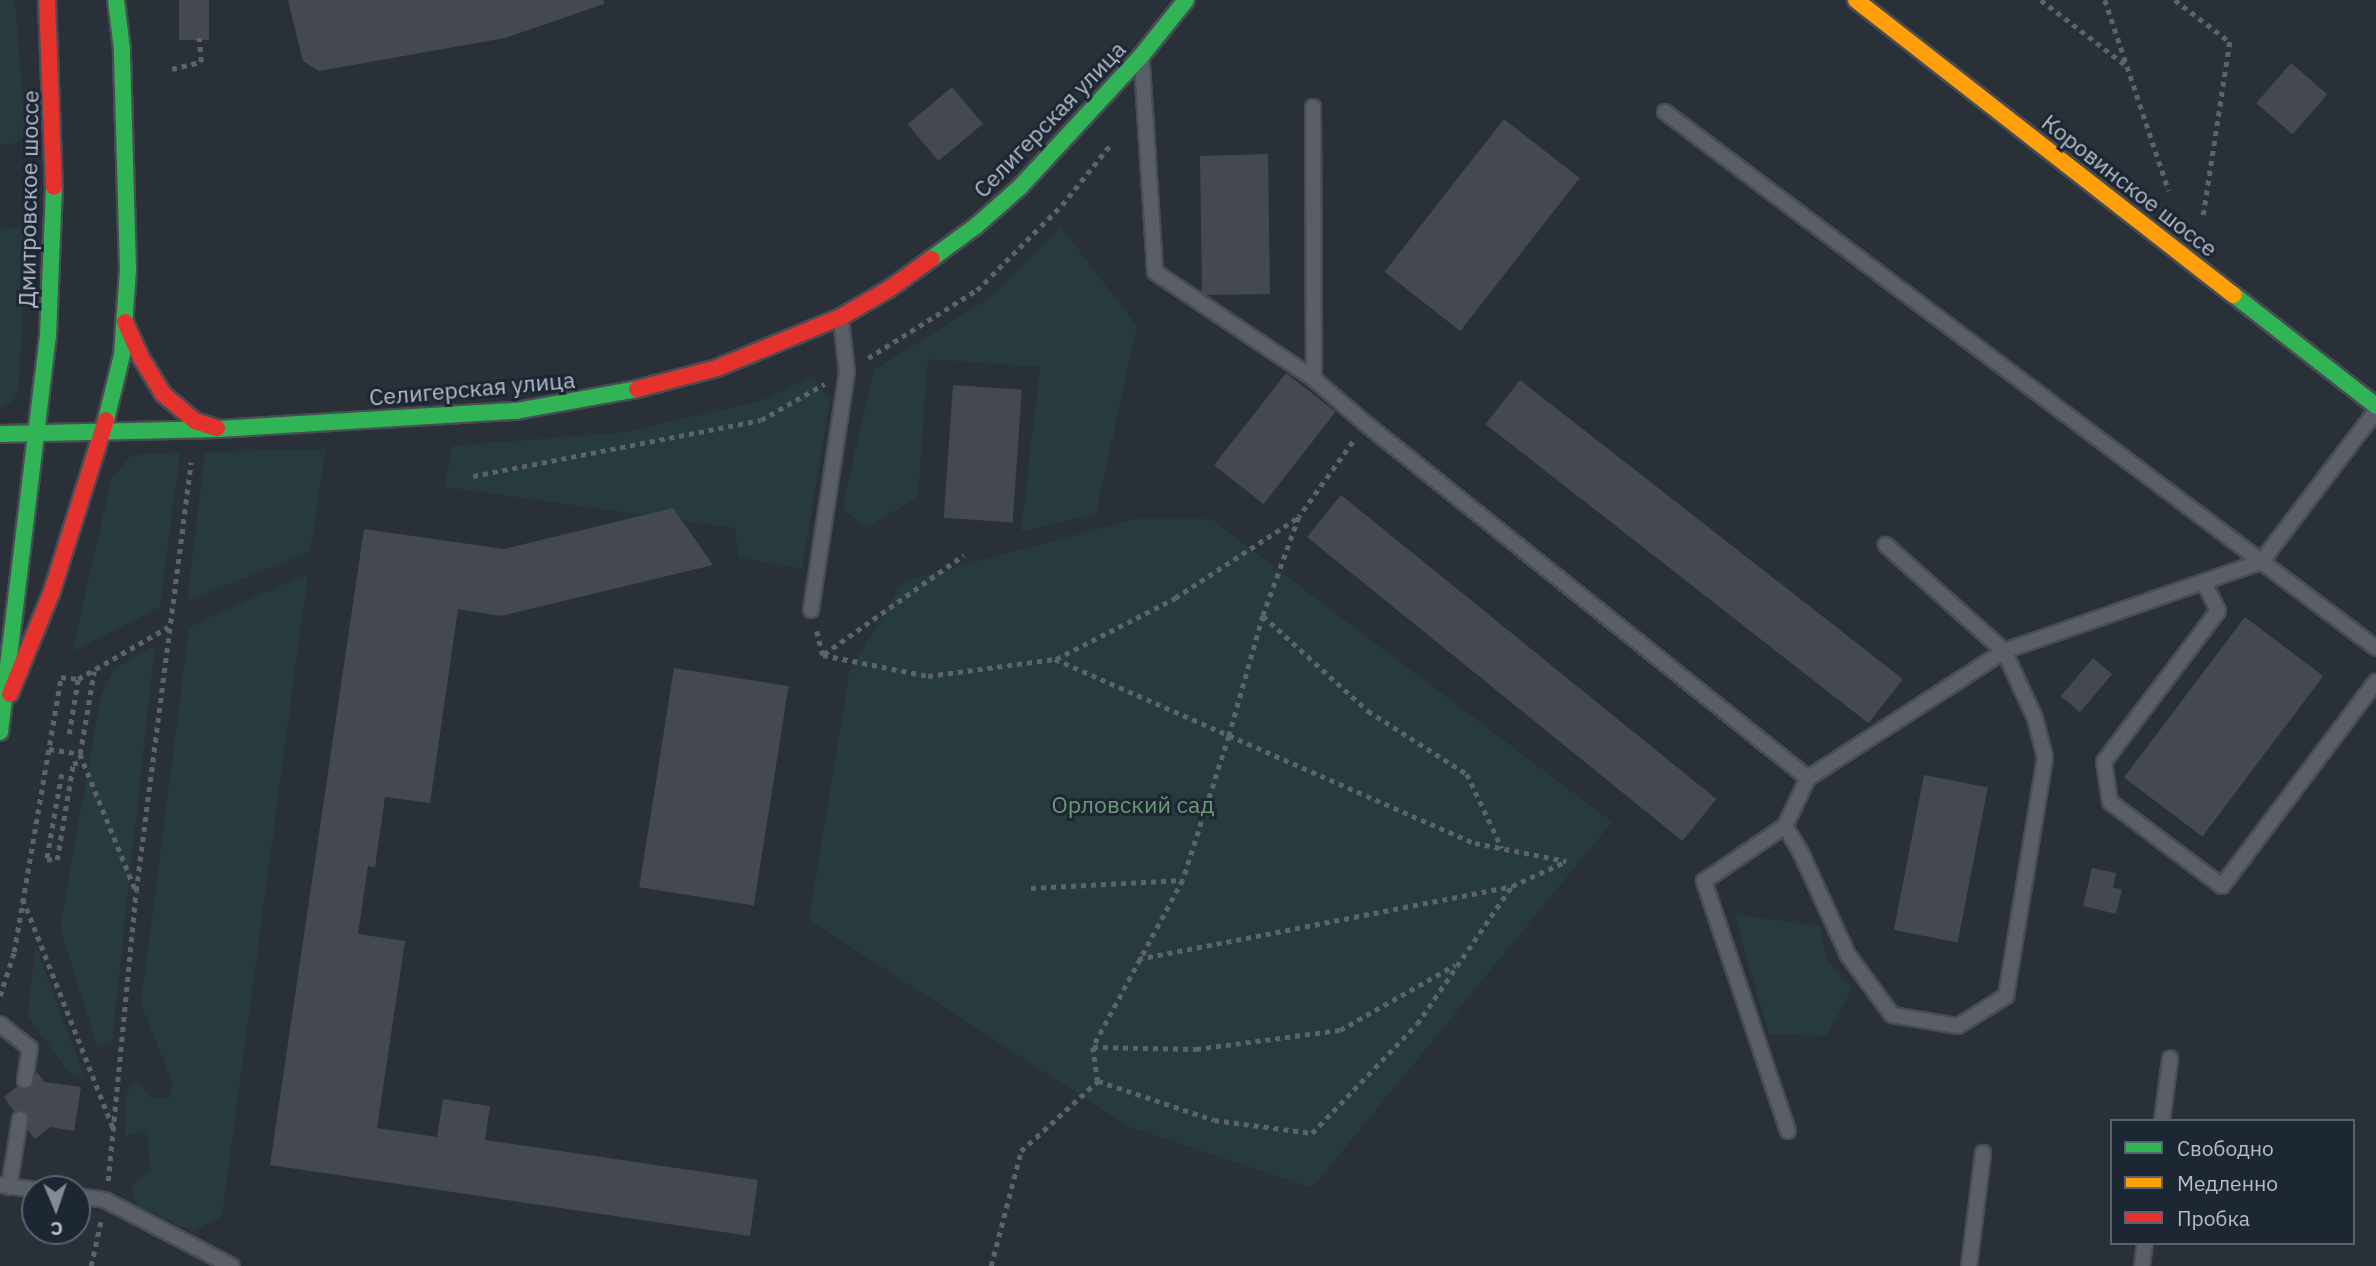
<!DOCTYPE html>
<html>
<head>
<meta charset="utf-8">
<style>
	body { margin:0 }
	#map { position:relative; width:2376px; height:1266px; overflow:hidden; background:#2a3038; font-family:"IBM Plex Sans",sans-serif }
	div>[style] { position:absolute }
	.green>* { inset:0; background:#273a3e }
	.building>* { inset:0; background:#444950; transform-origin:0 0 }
	.path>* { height:4.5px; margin-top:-2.25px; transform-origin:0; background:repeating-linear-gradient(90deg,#5d636a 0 5px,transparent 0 10px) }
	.roads { filter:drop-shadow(2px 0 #484c53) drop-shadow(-2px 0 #484c53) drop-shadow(0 2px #484c53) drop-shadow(0 -2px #484c53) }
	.lane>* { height:14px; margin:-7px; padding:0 7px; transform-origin:7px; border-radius:7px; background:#5a5e66 }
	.fast>* { height:16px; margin:-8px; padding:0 8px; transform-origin:8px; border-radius:8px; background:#30b455 }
	.slow>* { height:16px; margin:-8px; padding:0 8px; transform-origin:8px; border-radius:8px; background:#ff9f0a }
	.jam>* { height:16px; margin:-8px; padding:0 8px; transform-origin:8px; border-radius:8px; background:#e5322d }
	span { translate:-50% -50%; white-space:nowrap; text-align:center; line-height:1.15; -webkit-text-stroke:6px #1d2633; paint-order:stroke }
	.street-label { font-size:23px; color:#b4bcc9 }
	.park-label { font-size:23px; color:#6b9a76 }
	.legend { position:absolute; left:2110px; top:1119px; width:245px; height:126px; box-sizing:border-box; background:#1d2633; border:2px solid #59626f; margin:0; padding:9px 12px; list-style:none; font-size:21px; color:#b4bcc9 }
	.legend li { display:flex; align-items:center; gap:14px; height:35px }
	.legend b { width:35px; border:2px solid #59626f }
	.north { position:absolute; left:21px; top:1175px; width:70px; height:70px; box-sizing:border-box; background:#1d2633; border:2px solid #59626f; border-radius:50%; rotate:178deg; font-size:19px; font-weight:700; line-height:28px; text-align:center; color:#b4bcc9 }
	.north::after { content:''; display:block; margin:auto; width:24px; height:32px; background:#848b96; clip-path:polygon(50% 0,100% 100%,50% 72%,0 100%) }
</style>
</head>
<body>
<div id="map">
	<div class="green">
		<i style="clip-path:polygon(0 0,15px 0,25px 127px,23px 137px,15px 143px,0 145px)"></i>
		<i style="clip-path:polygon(0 227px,27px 228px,19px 387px,14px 400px,0 408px)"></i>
		<i style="clip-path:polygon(1061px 227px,1137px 326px,1096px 514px,1021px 532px,1040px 367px,928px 359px,918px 497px,866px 528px,842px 508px,874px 370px,994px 295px)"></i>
		<i style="clip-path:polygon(813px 376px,830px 400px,802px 569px,738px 557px,735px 528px,445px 487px,452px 446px,625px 432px,760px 401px)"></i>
		<i style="clip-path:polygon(326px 449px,310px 552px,187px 601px,205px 452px)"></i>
		<i style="clip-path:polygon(180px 452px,160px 607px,72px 652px,111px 480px,131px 455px)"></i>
		<i style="clip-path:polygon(1139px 518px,1211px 519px,1612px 822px,1312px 1188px,1128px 1126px,809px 920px,849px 673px,903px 581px)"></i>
		<i style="clip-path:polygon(308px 573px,222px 1217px,192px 1231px,138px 1206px,130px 1187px,150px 1171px,147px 1129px,125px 1137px,126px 1094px,136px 1080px,152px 1099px,170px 1097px,172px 1082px,141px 1004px,189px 627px)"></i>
		<i style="clip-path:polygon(155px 645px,112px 1041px,97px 1047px,60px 928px,101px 695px,115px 668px)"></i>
		<i style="clip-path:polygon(1734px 914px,1820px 926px,1827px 960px,1852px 989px,1826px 1036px,1769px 1034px)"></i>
		<i style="clip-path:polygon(35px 944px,85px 1079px,70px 1074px,28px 1017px)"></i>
	</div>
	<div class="building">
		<i style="left:179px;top:0;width:30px;height:40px"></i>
		<i style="clip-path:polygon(288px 0,603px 0,604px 4px,505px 38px,319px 71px,303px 61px)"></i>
		<i style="left:2291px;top:63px;width:48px;height:53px;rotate:41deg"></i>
		<i style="left:952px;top:87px;width:48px;height:58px;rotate:50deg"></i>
		<i style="left:1504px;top:119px;width:96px;height:194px;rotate:38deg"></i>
		<i style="clip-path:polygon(1268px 154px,1270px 294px,1207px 295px,1202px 292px,1200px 156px)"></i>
		<i style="left:1286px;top:373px;width:63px;height:117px;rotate:38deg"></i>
		<i style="left:1520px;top:380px;width:486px;height:56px;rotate:38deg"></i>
		<i style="left:953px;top:385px;width:69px;height:133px;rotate:4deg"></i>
		<i style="left:1341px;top:495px;width:483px;height:54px;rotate:39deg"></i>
		<i style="clip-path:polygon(673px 508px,713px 565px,501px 616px,458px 609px,430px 803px,385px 797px,375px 867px,368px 866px,358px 934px,405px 941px,377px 1128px,437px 1137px,443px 1099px,490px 1106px,485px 1140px,758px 1180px,750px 1236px,270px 1165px,364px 529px,504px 549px)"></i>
		<i style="left:2245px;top:617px;width:98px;height:201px;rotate:37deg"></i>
		<i style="left:2093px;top:658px;width:25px;height:50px;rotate:40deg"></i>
		<i style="left:674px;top:668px;width:116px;height:222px;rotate:9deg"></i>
		<i style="left:1924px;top:775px;width:65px;height:158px;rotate:11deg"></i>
		<i style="clip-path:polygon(2092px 868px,2116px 873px,2113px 888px,2122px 889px,2116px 914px,2083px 906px)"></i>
		<i style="clip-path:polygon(37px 1072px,44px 1082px,81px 1087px,74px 1131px,50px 1127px,35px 1139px,28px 1130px,27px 1112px,14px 1111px,4px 1097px,17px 1087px,29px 1090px)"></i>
	</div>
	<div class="path">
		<i style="left:2041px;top:0;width:108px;rotate:37.5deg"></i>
		<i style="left:2105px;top:0;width:201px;rotate:71.5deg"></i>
		<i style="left:2175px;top:0;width:69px;rotate:37.4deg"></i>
		<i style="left:2230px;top:42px;width:178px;rotate:98.7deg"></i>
		<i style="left:172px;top:69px;width:30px;rotate:-14deg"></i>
		<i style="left:201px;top:62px;width:24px;rotate:-95deg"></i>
		<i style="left:868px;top:358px;width:128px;rotate:-32deg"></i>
		<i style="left:977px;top:290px;width:120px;rotate:-45deg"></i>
		<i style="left:1062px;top:205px;width:78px;rotate:-51.2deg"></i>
		<i style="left:1353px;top:442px;width:92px;rotate:125.8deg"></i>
		<i style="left:1299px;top:517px;width:105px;rotate:110deg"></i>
		<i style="left:1263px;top:616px;width:125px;rotate:105.8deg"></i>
		<i style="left:1229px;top:736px;width:151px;rotate:107.7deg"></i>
		<i style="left:1183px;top:880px;width:190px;rotate:118.3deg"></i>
		<i style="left:1093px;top:1047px;width:34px;rotate:82deg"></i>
		<i style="left:1098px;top:1081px;width:122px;rotate:18.6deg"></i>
		<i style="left:1214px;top:1120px;width:99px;rotate:7.6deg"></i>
		<i style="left:1312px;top:1133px;width:151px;rotate:-46.1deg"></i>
		<i style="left:1417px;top:1024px;width:168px;rotate:-55.5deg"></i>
		<i style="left:473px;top:476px;width:293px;rotate:-11deg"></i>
		<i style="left:761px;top:420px;width:73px;rotate:-29.7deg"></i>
		<i style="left:1263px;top:616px;width:142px;rotate:42.1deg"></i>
		<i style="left:1368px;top:711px;width:117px;rotate:32.5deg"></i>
		<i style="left:1467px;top:774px;width:82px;rotate:64.7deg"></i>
		<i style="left:817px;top:631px;width:25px;rotate:76deg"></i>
		<i style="left:823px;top:655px;width:107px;rotate:11.3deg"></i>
		<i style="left:928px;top:676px;width:128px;rotate:-7.6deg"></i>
		<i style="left:1055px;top:659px;width:459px;rotate:23.7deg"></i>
		<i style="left:1475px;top:843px;width:93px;rotate:11.2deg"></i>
		<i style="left:824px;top:654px;width:171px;rotate:-35.3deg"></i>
		<i style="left:1056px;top:659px;width:134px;rotate:-27.1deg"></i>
		<i style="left:1175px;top:598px;width:148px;rotate:-33.2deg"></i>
		<i style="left:69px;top:734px;width:56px;rotate:-80.7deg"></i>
		<i style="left:49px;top:749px;width:31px;rotate:9deg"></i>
		<i style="left:80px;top:754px;width:84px;rotate:-80.4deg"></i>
		<i style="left:80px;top:754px;width:146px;rotate:67.8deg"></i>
		<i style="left:62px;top:774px;width:86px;rotate:100deg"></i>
		<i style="left:47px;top:859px;width:10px;rotate:6deg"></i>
		<i style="left:57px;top:860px;width:97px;rotate:-80.5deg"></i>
		<i style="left:73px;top:764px;width:9px;rotate:-18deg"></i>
		<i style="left:1031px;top:888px;width:151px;rotate:-3deg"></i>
		<i style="left:23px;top:899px;width:246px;rotate:68.5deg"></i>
		<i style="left:1138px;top:959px;width:381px;rotate:-11deg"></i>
		<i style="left:1512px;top:886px;width:58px;rotate:-24.4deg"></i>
		<i style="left:0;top:996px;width:46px;rotate:-72.3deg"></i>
		<i style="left:14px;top:952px;width:279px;rotate:-80.3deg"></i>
		<i style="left:61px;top:677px;width:17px;rotate:7deg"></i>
		<i style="left:78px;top:679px;width:104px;rotate:-30deg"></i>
		<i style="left:1093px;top:1047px;width:103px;rotate:1.1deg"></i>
		<i style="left:1196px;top:1049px;width:145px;rotate:-7.5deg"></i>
		<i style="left:1340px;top:1030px;width:132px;rotate:-29.5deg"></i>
		<i style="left:108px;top:1181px;width:291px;rotate:-84.5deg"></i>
		<i style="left:136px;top:891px;width:432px;rotate:-82.7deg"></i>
		<i style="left:91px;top:1266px;width:47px;rotate:-77.7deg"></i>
		<i style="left:991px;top:1266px;width:119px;rotate:-75.4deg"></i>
		<i style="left:1021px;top:1151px;width:104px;rotate:-42.3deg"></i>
	</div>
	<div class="roads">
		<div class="lane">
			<i style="left:1142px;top:64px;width:208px;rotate:86.4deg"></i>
			<i style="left:1155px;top:272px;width:192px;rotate:33.9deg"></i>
			<i style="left:1313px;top:107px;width:272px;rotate:89.8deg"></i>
			<i style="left:1314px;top:379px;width:69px;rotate:40.9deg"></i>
			<i style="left:1366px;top:424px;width:566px;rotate:38.69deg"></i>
			<i style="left:1665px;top:112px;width:890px;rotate:37.01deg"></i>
			<i style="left:2204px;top:582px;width:32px;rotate:64deg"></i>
			<i style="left:2218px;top:611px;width:189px;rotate:127.1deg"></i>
			<i style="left:2104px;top:762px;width:40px;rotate:81.5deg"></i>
			<i style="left:2110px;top:802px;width:140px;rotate:36.9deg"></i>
			<i style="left:2222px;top:886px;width:256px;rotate:-53deg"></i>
			<i style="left:811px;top:610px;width:241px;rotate:-81.4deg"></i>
			<i style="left:847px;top:372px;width:52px;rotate:-96.6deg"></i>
			<i style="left:1785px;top:826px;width:31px;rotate:59deg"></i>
			<i style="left:1801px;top:853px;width:112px;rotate:65.3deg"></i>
			<i style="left:1848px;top:955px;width:74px;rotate:53.7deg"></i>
			<i style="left:1892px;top:1015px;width:67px;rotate:9.5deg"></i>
			<i style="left:1958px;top:1026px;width:57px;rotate:-32deg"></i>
			<i style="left:2006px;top:996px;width:242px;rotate:-80.7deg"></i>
			<i style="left:2045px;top:757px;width:40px;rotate:-104.4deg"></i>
			<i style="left:2035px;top:718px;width:74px;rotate:-114.8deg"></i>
			<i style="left:2004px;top:651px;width:159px;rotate:-138.1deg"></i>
			<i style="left:0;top:1024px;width:38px;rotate:39deg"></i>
			<i style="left:30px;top:1048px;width:33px;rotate:99deg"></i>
			<i style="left:2162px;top:1121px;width:63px;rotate:-82.6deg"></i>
			<i style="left:1788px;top:1131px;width:264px;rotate:-108.6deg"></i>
			<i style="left:1704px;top:881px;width:98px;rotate:-34.2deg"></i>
			<i style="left:1785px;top:826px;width:53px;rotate:-64.4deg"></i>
			<i style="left:1808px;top:778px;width:234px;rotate:-32.9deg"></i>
			<i style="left:2004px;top:651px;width:272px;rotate:-19.1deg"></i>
			<i style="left:2261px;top:562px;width:190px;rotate:-52.7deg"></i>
			<i style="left:1px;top:1185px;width:34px;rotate:8deg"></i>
			<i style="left:9px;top:1187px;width:69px;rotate:-80.8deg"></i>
			<i style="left:77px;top:1196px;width:28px;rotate:8deg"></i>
			<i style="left:105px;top:1200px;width:143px;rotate:27.5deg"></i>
			<i style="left:1969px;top:1266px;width:114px;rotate:-82.9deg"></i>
			<i style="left:2142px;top:1266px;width:23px;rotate:-83deg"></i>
		</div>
		<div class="fast">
			<i style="left:931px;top:259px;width:56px;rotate:-36.3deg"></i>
			<i style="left:976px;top:226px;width:60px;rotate:-41.6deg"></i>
			<i style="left:1021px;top:186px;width:178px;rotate:-47.3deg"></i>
			<i style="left:1142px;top:55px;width:70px;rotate:-51.3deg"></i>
			<i style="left:2234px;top:295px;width:180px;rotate:38deg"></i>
			<i style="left:106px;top:420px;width:67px;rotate:-76.2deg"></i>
			<i style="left:122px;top:355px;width:85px;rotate:-86deg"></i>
			<i style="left:128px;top:270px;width:221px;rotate:-91.6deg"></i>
			<i style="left:122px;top:49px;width:49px;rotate:-97deg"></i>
			<i style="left:0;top:434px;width:218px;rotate:-1.3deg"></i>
			<i style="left:218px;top:429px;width:299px;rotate:-3.5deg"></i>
			<i style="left:516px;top:411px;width:123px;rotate:-10.3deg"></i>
			<i style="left:0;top:732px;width:399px;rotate:-83.1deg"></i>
			<i style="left:48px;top:336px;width:149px;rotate:-87.7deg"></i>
		</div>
		<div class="slow">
			<i style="left:1856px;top:0;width:479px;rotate:38deg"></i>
		</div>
		<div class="jam">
			<i style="left:47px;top:0;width:187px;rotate:87.9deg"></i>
			<i style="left:125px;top:322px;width:37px;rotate:66deg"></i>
			<i style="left:140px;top:356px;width:44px;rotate:58.8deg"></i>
			<i style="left:163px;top:394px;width:42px;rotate:40.2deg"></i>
			<i style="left:195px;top:421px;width:23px;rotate:18deg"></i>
			<i style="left:637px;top:389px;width:83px;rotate:-14.7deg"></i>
			<i style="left:717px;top:368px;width:134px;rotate:-22.4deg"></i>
			<i style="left:841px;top:317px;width:56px;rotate:-30.3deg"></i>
			<i style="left:889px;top:289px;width:52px;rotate:-35.5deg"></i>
			<i style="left:10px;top:694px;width:111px;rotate:-67.8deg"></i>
			<i style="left:52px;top:591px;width:179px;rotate:-72.5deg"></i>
		</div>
	</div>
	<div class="street-label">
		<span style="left:1049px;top:119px;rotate:-46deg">Селигерская улица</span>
		<span style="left:2130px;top:185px;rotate:38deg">Коровинское шоссе</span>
		<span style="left:28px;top:199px;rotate:-89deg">Дмитровское шоссе</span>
		<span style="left:472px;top:388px;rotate:-5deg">Селигерская улица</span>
	</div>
	<div class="park-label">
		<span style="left:1133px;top:804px">Орловский сад</span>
	</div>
	<ul class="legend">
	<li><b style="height:9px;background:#30b455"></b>Свободно</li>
	<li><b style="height:9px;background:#ff9f0a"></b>Медленно</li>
	<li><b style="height:9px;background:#e5322d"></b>Пробка</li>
	</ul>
	<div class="north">С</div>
</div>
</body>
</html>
